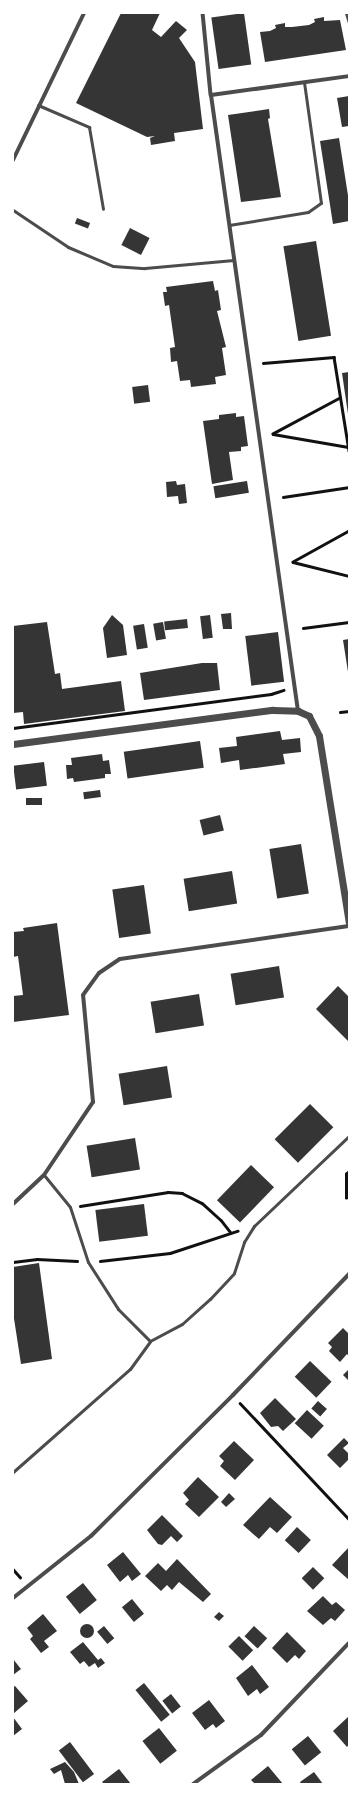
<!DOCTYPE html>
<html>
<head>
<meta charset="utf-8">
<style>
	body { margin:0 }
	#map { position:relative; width:362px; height:1797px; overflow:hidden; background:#fff; font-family:Commissioner,sans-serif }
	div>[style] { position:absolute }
	.building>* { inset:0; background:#353535; transform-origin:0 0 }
	.round { border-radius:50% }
	.path>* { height:2.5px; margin:-1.25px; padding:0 1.25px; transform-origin:1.25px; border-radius:1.25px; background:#111 }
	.service>* { height:3px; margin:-1.5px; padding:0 1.5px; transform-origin:1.5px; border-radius:1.5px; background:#4c4c4c }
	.pedestrian>* { height:3.5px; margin:-1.75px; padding:0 1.75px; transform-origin:1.75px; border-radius:1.75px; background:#4c4c4c }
	.minor>* { height:4px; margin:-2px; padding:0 2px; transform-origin:2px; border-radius:2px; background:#4c4c4c }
	.tertiary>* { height:7px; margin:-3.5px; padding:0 3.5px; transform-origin:3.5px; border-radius:3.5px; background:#4c4c4c }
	span { translate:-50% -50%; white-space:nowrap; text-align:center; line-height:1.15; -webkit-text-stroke:4px #fff; paint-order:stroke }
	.frame { position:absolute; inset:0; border:14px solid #fff; pointer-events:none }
</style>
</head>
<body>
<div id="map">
	<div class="building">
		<i style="clip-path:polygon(121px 13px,160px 13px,152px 30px,161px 37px,176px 21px,187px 30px,179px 38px,195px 62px,203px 129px,174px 133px,175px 141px,151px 145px,150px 138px,155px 136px,147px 137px,76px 103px)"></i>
		<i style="left:244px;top:13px;width:52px;height:33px;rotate:82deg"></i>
		<i style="clip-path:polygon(324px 17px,324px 21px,340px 20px,346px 50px,265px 62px,260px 32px,270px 31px,276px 28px,275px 25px,285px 23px,285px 27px,292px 27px,309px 25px,315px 22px,314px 19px)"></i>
		<i style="clip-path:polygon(349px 96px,349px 126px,342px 127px,337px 98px)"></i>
		<i style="clip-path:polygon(269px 109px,270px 118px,268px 119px,281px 197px,241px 202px,228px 115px)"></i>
		<i style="clip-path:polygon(339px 138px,349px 202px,349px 221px,333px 224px,320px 141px)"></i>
		<i style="left:77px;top:218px;width:14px;height:6px;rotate:21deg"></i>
		<i style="left:130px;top:228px;width:22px;height:19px;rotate:27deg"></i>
		<i style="left:316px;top:241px;width:96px;height:33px;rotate:81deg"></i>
		<i style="clip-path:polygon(213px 281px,215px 291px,218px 290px,221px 310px,217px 311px,226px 347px,222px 348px,226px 375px,215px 377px,216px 384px,191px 387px,190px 380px,180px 381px,177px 361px,171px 362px,170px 348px,175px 347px,169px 305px,165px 306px,163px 292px,167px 292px,166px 287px)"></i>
		<i style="clip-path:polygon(349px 372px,349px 413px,348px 414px,342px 373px)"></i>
		<i style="left:148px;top:385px;width:17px;height:16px;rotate:83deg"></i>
		<i style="clip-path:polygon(236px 413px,236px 417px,244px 416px,248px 446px,241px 447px,241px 451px,229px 452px,233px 480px,212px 484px,203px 421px,219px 419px,219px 415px)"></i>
		<i style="clip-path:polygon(176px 481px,177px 485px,185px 484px,187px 503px,179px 504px,178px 496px,167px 497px,166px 482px)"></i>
		<i style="left:247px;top:481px;width:12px;height:34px;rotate:81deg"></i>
		<i style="clip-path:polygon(231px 613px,232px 629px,223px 629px,221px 614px)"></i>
		<i style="clip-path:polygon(112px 615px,123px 625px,127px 655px,107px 658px,103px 628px)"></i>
		<i style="left:210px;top:615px;width:23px;height:10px;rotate:83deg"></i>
		<i style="left:187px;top:619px;width:9px;height:23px;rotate:84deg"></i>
		<i style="clip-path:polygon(47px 622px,55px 674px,60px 673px,62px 689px,121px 681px,125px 711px,24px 724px,23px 712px,13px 713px,13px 626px)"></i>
		<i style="left:163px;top:622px;width:17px;height:10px;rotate:80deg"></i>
		<i style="left:144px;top:624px;width:24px;height:11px;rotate:81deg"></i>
		<i style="left:278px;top:632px;width:50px;height:33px;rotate:83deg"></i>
		<i style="clip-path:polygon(349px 639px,349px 672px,348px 672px,343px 640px)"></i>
		<i style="clip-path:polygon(202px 663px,217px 663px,220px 690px,144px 700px,140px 673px)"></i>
		<i style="clip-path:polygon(280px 731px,282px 740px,300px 738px,301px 752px,283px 754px,285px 764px,240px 770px,239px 760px,221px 763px,219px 748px,237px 746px,236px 737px)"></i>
		<i style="left:200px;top:741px;width:27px;height:77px;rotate:82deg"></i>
		<i style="clip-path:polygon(102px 754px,103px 761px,109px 760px,111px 774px,105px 774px,105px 778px,74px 782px,73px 778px,67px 779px,66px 765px,72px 765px,71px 758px)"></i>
		<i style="left:44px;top:762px;width:24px;height:31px;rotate:83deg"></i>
		<i style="left:100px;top:790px;width:7px;height:17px;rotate:82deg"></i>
		<i style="left:42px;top:798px;width:7px;height:16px;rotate:90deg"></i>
		<i style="left:220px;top:815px;width:16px;height:21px;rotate:76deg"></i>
		<i style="left:301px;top:844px;width:50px;height:32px;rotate:81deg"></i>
		<i style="left:232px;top:871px;width:33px;height:49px;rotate:81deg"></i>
		<i style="left:144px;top:885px;width:49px;height:32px;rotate:82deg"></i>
		<i style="clip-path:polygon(57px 923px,69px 1015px,13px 1022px,13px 996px,23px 995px,18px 956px,13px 957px,13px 932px,24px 931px,23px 928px)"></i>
		<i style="left:279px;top:966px;width:32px;height:49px;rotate:81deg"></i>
		<i style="clip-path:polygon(338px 986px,349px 997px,349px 1042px,316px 1009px)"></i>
		<i style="left:199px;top:994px;width:32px;height:49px;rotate:81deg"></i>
		<i style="left:167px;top:1066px;width:32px;height:49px;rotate:81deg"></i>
		<i style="left:310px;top:1104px;width:33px;height:50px;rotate:45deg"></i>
		<i style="left:135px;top:1138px;width:32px;height:49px;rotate:81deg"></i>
		<i style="left:251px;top:1165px;width:32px;height:49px;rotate:44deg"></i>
		<i style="left:144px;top:1204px;width:32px;height:49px;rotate:83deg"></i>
		<i style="clip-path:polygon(39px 1263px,52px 1359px,21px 1364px,13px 1312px,13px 1267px)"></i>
		<i style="clip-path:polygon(343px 1328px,349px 1334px,349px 1357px,347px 1354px,340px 1362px,329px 1351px,332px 1347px,328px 1343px)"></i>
		<i style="left:310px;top:1361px;width:30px;height:22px;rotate:44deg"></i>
		<i style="clip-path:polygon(349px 1369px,349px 1381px,343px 1375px)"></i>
		<i style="clip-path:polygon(275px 1398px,296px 1419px,283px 1431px,278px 1426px,271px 1427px,260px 1413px)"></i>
		<i style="left:318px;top:1401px;width:12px;height:10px;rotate:42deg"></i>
		<i style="left:307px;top:1410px;width:23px;height:18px;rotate:43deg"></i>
		<i style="clip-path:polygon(344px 1438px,349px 1443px,343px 1448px,349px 1454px,349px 1459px,340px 1468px,327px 1455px)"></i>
		<i style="clip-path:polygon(234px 1441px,254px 1460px,235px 1480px,220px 1466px,224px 1461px,219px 1456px)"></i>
		<i style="clip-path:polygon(198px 1477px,219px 1497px,199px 1517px,185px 1504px,189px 1500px,183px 1493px)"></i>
		<i style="clip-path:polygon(229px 1493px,235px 1499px,226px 1507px,221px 1502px)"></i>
		<i style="clip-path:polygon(270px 1497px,292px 1517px,277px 1533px,270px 1527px,259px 1539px,243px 1525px)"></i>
		<i style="clip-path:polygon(162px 1515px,183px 1536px,177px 1542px,171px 1536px,162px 1545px,158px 1544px,147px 1530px)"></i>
		<i style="left:297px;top:1527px;width:19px;height:18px;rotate:43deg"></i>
		<i style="clip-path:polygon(349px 1547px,349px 1580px,332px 1565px)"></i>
		<i style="clip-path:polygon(123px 1552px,141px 1574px,132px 1581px,128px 1575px,120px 1582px,107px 1565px)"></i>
		<i style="clip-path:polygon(177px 1559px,211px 1594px,203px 1602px,179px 1582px,172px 1590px,167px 1585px,161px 1591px,145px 1576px,158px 1563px,166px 1571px)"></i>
		<i style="left:313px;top:1567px;width:16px;height:16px;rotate:45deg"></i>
		<i style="left:83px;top:1583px;width:22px;height:22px;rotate:51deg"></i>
		<i style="clip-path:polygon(323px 1596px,332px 1605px,336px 1602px,345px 1610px,335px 1621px,331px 1618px,323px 1625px,307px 1611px)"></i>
		<i style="left:132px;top:1599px;width:19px;height:13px;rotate:51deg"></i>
		<i style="clip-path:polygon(219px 1612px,224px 1616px,219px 1621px,214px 1617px)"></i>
		<i style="clip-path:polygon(43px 1614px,57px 1631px,44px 1641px,49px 1647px,41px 1653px,30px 1639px,33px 1636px,27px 1628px)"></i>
		<i class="round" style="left:80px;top:1624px;width:14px;height:14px"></i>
		<i style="left:104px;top:1626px;width:16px;height:9px;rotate:50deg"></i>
		<i style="left:254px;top:1626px;width:18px;height:14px;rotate:43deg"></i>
		<i style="clip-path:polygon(287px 1632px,306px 1651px,299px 1659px,295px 1655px,287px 1663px,272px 1648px)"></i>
		<i style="left:239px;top:1636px;width:20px;height:15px;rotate:45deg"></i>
		<i style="clip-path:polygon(83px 1642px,98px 1660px,101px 1658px,105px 1663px,98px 1668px,95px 1663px,89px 1667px,84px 1661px,80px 1664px,70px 1652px)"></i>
		<i style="clip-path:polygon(13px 1659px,21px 1669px,13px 1675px)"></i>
		<i style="clip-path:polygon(252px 1665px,269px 1687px,260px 1694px,257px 1689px,248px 1696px,236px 1678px)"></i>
		<i style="left:144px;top:1683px;width:41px;height:11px;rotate:51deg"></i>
		<i style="clip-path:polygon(15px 1686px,28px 1701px,13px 1714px,13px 1687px)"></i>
		<i style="left:171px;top:1694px;width:16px;height:11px;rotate:52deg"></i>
		<i style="clip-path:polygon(209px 1700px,225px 1721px,216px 1728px,213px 1724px,205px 1730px,192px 1713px)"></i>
		<i style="clip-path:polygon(349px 1716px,349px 1744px,347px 1747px,333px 1731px)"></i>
		<i style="clip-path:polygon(13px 1717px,22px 1729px,13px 1736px)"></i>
		<i style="left:159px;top:1728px;width:29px;height:21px;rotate:52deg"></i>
		<i style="left:308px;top:1736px;width:21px;height:21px;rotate:51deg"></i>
		<i style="left:70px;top:1742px;width:40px;height:14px;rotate:53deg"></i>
		<i style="clip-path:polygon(65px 1762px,74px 1772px,79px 1784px,65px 1784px,61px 1770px,54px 1774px,50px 1769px)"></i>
		<i style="clip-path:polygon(268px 1766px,283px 1784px,255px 1784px,251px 1780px)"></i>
		<i style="clip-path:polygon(119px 1769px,131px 1784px,104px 1784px,102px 1782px)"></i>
		<i style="clip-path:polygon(314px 1772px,323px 1784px,301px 1784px,300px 1782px)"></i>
	</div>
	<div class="path">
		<i style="left:263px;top:363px;width:71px;rotate:-4.8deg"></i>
		<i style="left:334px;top:357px;width:95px;rotate:80.9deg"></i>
		<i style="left:340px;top:398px;width:76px;rotate:151.8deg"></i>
		<i style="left:273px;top:434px;width:76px;rotate:9.8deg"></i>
		<i style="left:283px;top:497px;width:67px;rotate:-8.6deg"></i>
		<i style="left:349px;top:531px;width:64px;rotate:151deg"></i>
		<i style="left:293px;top:562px;width:58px;rotate:14deg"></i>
		<i style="left:303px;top:628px;width:46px;rotate:-7.4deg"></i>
		<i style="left:340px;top:712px;width:9px;rotate:-6deg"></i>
		<i style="left:13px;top:728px;width:260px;rotate:-7.5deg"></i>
		<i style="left:271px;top:694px;width:13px;rotate:-18deg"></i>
		<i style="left:346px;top:1198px;width:24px;rotate:-90deg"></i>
		<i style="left:346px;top:1174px;width:4px;rotate:-45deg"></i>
		<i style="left:80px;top:1206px;width:89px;rotate:-9deg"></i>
		<i style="left:168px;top:1192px;width:14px;rotate:4deg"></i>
		<i style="left:182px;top:1193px;width:22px;rotate:27deg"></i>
		<i style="left:202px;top:1203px;width:25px;rotate:42deg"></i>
		<i style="left:221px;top:1220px;width:16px;rotate:52deg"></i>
		<i style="left:100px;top:1261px;width:70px;rotate:-6.5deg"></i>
		<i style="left:170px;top:1253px;width:71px;rotate:-18.2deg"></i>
		<i style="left:13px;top:1262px;width:24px;rotate:-7deg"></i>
		<i style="left:37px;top:1259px;width:40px;rotate:2.9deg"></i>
		<i style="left:240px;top:1403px;width:159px;rotate:46.8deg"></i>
		<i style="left:13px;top:1569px;width:11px;rotate:49deg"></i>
	</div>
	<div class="service">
		<i style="left:346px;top:13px;width:10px;rotate:73deg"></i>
		<i style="left:38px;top:105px;width:56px;rotate:23.3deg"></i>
		<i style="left:89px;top:127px;width:83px;rotate:80.3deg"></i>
		<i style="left:13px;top:210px;width:66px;rotate:33.9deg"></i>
		<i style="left:68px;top:247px;width:49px;rotate:22.9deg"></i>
		<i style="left:113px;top:266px;width:32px;rotate:4deg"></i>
		<i style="left:145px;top:268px;width:89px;rotate:-5.1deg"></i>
		<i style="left:229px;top:225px;width:80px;rotate:-9.3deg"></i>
		<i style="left:308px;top:212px;width:16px;rotate:-35deg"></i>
		<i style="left:321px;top:203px;width:122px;rotate:-98deg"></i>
		<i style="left:44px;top:1175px;width:41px;rotate:50.9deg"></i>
		<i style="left:70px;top:1207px;width:58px;rotate:71.9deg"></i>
		<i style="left:88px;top:1262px;width:56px;rotate:57.4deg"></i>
		<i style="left:118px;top:1309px;width:45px;rotate:45deg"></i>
		<i style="left:13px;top:1472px;width:156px;rotate:-41.4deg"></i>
		<i style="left:130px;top:1369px;width:34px;rotate:-54deg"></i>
		<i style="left:150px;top:1341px;width:36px;rotate:-28deg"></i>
		<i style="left:182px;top:1324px;width:38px;rotate:-42deg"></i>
		<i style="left:210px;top:1299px;width:35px;rotate:-47deg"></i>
		<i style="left:234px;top:1273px;width:33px;rotate:-72deg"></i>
		<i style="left:244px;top:1242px;width:19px;rotate:-58deg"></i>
		<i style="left:254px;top:1226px;width:131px;rotate:-43.5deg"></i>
	</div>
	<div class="pedestrian">
		<i style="left:203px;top:13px;width:82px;rotate:84.4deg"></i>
	</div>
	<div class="minor">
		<i style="left:13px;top:160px;width:163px;rotate:-64.2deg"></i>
		<i style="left:298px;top:711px;width:622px;rotate:-98.04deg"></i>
		<i style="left:211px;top:95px;width:139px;rotate:-7.8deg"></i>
		<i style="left:13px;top:1204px;width:42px;rotate:-43.1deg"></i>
		<i style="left:44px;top:1175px;width:88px;rotate:-56.1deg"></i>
		<i style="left:93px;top:1102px;width:107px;rotate:-95.3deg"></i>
		<i style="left:83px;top:995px;width:27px;rotate:-54deg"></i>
		<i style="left:99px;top:973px;width:25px;rotate:-34deg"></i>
		<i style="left:120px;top:959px;width:231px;rotate:-8.2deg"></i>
		<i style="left:13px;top:1598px;width:100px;rotate:-38.5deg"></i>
		<i style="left:91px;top:1536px;width:200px;rotate:-44.8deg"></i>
		<i style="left:233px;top:1395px;width:168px;rotate:-46.2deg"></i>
		<i style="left:193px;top:1784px;width:84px;rotate:-35.8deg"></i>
		<i style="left:261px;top:1735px;width:127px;rotate:-46.3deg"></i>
	</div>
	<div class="tertiary">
		<i style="left:13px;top:744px;width:262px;rotate:-7.5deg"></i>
		<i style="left:273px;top:710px;width:25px;rotate:2deg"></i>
		<i style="left:298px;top:711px;width:12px;rotate:24deg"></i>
		<i style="left:309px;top:716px;width:22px;rotate:63deg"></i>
		<i style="left:319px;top:736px;width:189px;rotate:80.9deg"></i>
	</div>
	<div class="frame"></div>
</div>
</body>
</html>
